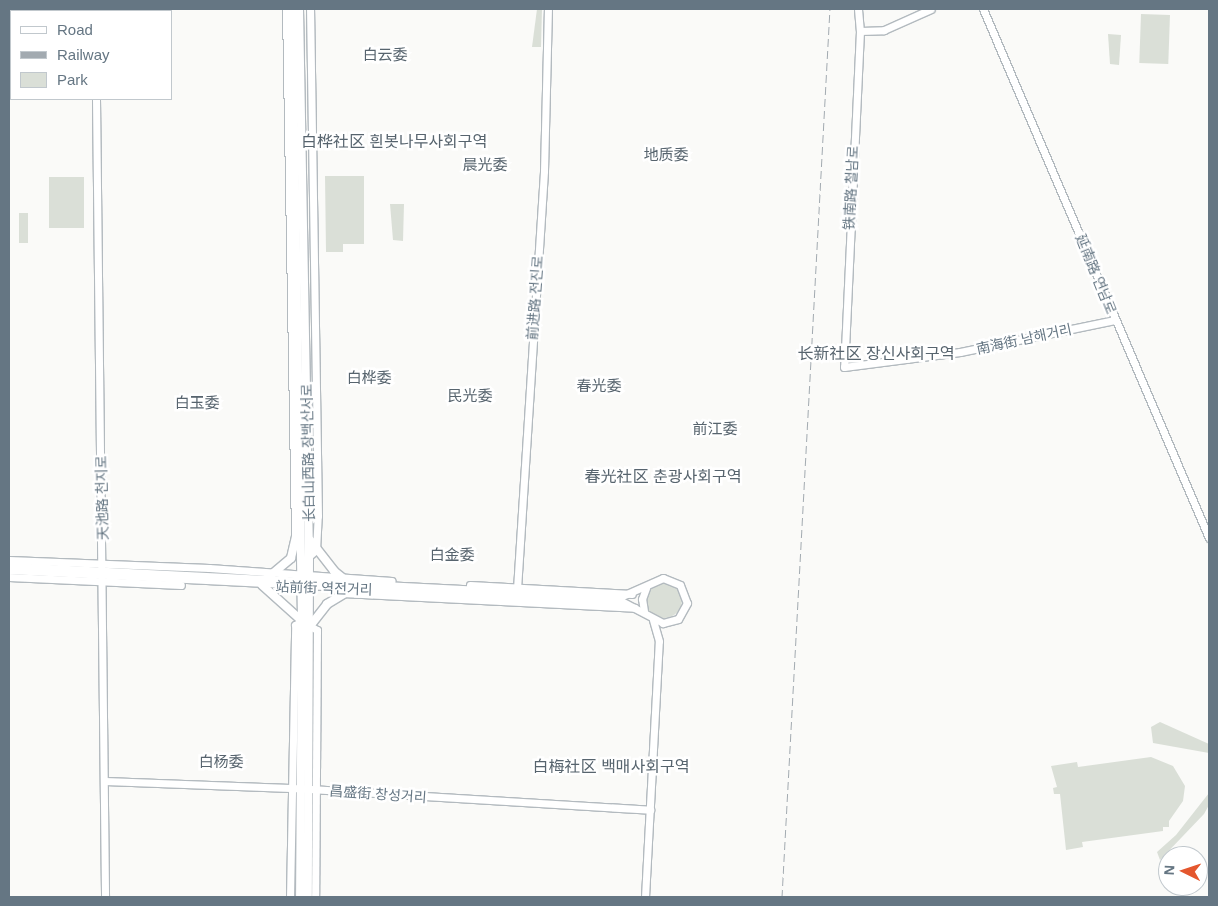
<!DOCTYPE html>
<html>
<head>
<meta charset="utf-8">
<style>
	body { margin:0 }
	#map { position:relative; width:1218px; height:906px; overflow:hidden; background:#fafaf8; font-family:Helvetica,"Noto Sans SC","Noto Sans KR",sans-serif }
	div>[style] { position:absolute }
	.green>* { inset:0; background:#dadfd7; transform-origin:0 0 }
	.round { border-radius:50% }
	.roads { filter:drop-shadow(1px 0 #b3babf) drop-shadow(-1px 0 #b3babf) drop-shadow(0 1px #b3babf) drop-shadow(0 -1px #b3babf) }
	.secondary>* { height:7px; margin:-3.5px; padding:0 3.5px; transform-origin:3.5px; border-radius:3.5px; background:#fff }
	.primary>* { height:8px; margin:-4px; padding:0 4px; transform-origin:4px; border-radius:4px; background:#fff }
	.rail>* { height:1px; margin-top:-0.5px; transform-origin:0; background:repeating-linear-gradient(90deg,#a2aab0 0 8px,transparent 0 12px) }
	span { translate:-50% -50%; white-space:nowrap; text-align:center; line-height:1.15; -webkit-text-stroke:5px #fff; paint-order:stroke }
	.street-label { font-size:14px; color:#657683 }
	.neighbourhood-label { font-size:15px; color:#57646e }
	.quarter-label { font-size:16px; color:#57646e }
	.frame { position:absolute; inset:0; border:10px solid #657683; pointer-events:none }
	.legend { position:absolute; left:10px; top:10px; width:162px; height:90px; box-sizing:border-box; background:#fff; border:1px solid #c1c8cd; margin:0; padding:6px 9px; list-style:none; font-size:15px; color:#657683 }
	.legend li { display:flex; align-items:center; gap:10px; height:25px }
	.legend b { width:25px; border:1px solid #c1c8cd }
	.north { position:absolute; left:1158px; top:846px; width:50px; height:50px; box-sizing:border-box; background:#fff; border:1px solid #c1c8cd; border-radius:50%; rotate:274deg; font-size:14px; font-weight:700; line-height:20px; text-align:center; color:#657683 }
	.north::after { content:''; display:block; margin:auto; width:18px; height:22px; background:#e4572e; clip-path:polygon(50% 0,100% 100%,50% 72%,0 100%) }
</style>
</head>
<body>
<div id="map">
	<div class="green">
		<i style="clip-path:polygon(537px 9px,542px 9px,541px 47px,532px 47px)"></i>
		<i style="left:1141px;top:14px;width:29px;height:49px;rotate:2deg"></i>
		<i style="clip-path:polygon(1108px 34px,1121px 35px,1119px 65px,1110px 64px)"></i>
		<i style="clip-path:polygon(325px 176px,364px 176px,364px 244px,343px 244px,343px 252px,326px 252px)"></i>
		<i style="left:49px;top:177px;width:35px;height:51px"></i>
		<i style="clip-path:polygon(390px 204px,404px 204px,403px 241px,393px 240px)"></i>
		<i style="left:19px;top:213px;width:9px;height:30px"></i>
		<i class="round" style="left:646px;top:582px;width:36px;height:36px"></i>
		<i style="clip-path:polygon(1160px 722px,1209px 744px,1209px 753px,1153px 743px,1151px 727px)"></i>
		<i style="clip-path:polygon(1151px 757px,1173px 766px,1185px 786px,1183px 801px,1169px 821px,1169px 827px,1163px 827px,1163px 831px,1082px 842px,1083px 847px,1066px 850px,1060px 794px,1054px 794px,1053px 788px,1057px 787px,1051px 766px,1077px 762px,1078px 767px)"></i>
		<i style="clip-path:polygon(1209px 793px,1209px 805px,1204px 814px,1160px 860px,1157px 852px,1176px 835px)"></i>
	</div>
	<div class="roads">
		<div class="secondary">
			<i style="left:94px;top:9px;width:2px;rotate:90deg"></i>
			<i style="left:286px;top:9px;width:527px;rotate:89.02deg"></i>
			<i style="left:858px;top:9px;width:22px;rotate:85deg"></i>
			<i style="left:860px;top:31px;width:336px;rotate:92.7deg"></i>
			<i style="left:844px;top:367px;width:117px;rotate:-7.4deg"></i>
			<i style="left:960px;top:352px;width:158px;rotate:-11.7deg"></i>
			<i style="left:983px;top:9px;width:575px;rotate:66.87deg"></i>
			<i style="left:860px;top:31px;width:24px;rotate:-2deg"></i>
			<i style="left:884px;top:30px;width:51px;rotate:-24.1deg"></i>
			<i style="left:96px;top:99px;width:798px;rotate:89.35deg"></i>
			<i style="left:309px;top:556px;width:9px;rotate:-41deg"></i>
			<i style="left:316px;top:550px;width:34px;rotate:-87deg"></i>
			<i style="left:318px;top:516px;width:507px;rotate:-90.9deg"></i>
			<i style="left:9px;top:560px;width:200px;rotate:2.3deg"></i>
			<i style="left:209px;top:568px;width:183px;rotate:4.1deg"></i>
			<i style="left:9px;top:566px;width:612px;rotate:2.9deg"></i>
			<i style="left:620px;top:597px;width:47px;rotate:-23.8deg"></i>
			<i style="left:663px;top:578px;width:18px;rotate:22deg"></i>
			<i style="left:680px;top:585px;width:19px;rotate:69deg"></i>
			<i style="left:687px;top:603px;width:18px;rotate:119deg"></i>
			<i style="left:678px;top:619px;width:16px;rotate:165deg"></i>
			<i style="left:663px;top:623px;width:47px;rotate:-152.4deg"></i>
			<i style="left:621px;top:601px;width:613px;rotate:-177.1deg"></i>
			<i style="left:9px;top:577px;width:172px;rotate:2.7deg"></i>
			<i style="left:470px;top:585px;width:162px;rotate:3.2deg"></i>
			<i style="left:517px;top:589px;width:419px;rotate:-86.3deg"></i>
			<i style="left:544px;top:171px;width:162px;rotate:-88.6deg"></i>
			<i style="left:342px;top:593px;width:293px;rotate:2.9deg"></i>
			<i style="left:644px;top:611px;width:12px;rotate:-99deg"></i>
			<i style="left:642px;top:599px;width:12px;rotate:-70deg"></i>
			<i style="left:310px;top:626px;width:8px;rotate:30deg"></i>
			<i style="left:317px;top:630px;width:267px;rotate:90.4deg"></i>
			<i style="left:105px;top:781px;width:205px;rotate:2.2deg"></i>
			<i style="left:310px;top:789px;width:341px;rotate:3.5deg"></i>
			<i style="left:290px;top:897px;width:272px;rotate:-88.9deg"></i>
			<i style="left:295px;top:625px;width:8px;rotate:-30deg"></i>
			<i style="left:645px;top:897px;width:256px;rotate:-86.9deg"></i>
			<i style="left:659px;top:641px;width:22px;rotate:-106deg"></i>
		</div>
		<div class="primary">
			<i style="left:292px;top:9px;width:612px;rotate:89.06deg"></i>
			<i style="left:302px;top:621px;width:276px;rotate:90.4deg"></i>
			<i style="left:299px;top:9px;width:547px;rotate:88.95deg"></i>
			<i style="left:309px;top:556px;width:341px;rotate:90.2deg"></i>
			<i style="left:310px;top:540px;width:39px;rotate:52deg"></i>
			<i style="left:334px;top:571px;width:21px;rotate:39deg"></i>
			<i style="left:265px;top:580px;width:34px;rotate:-40deg"></i>
			<i style="left:291px;top:558px;width:31px;rotate:-77deg"></i>
			<i style="left:262px;top:585px;width:54px;rotate:42deg"></i>
			<i style="left:310px;top:626px;width:28px;rotate:-52deg"></i>
			<i style="left:327px;top:604px;width:29px;rotate:-31deg"></i>
		</div>
	</div>
	<div class="rail">
		<i style="left:782px;top:897px;width:889px;rotate:-86.91deg"></i>
	</div>
	<div class="street-label">
		<span style="left:851px;top:188px;rotate:-87deg">铁南路 철남로</span>
		<span style="left:1096px;top:274px;rotate:68deg">延南路 연남로</span>
		<span style="left:535px;top:298px;rotate:-86deg">前进路 전진로</span>
		<span style="left:1024px;top:339px;rotate:-12deg">南海街 남해거리</span>
		<span style="left:308px;top:453px;rotate:-91deg">长白山西路 장백산서로</span>
		<span style="left:102px;top:498px;rotate:-91deg">天池路 천지로</span>
		<span style="left:324px;top:588px;rotate:2deg">站前街 역전거리</span>
		<span style="left:378px;top:794px;rotate:4deg">昌盛街 창성거리</span>
	</div>
	<div class="neighbourhood-label">
		<span style="left:385px;top:55px">白云委</span>
		<span style="left:666px;top:155px">地质委</span>
		<span style="left:485px;top:165px">晨光委</span>
		<span style="left:369px;top:378px">白桦委</span>
		<span style="left:599px;top:386px">春光委</span>
		<span style="left:470px;top:396px">民光委</span>
		<span style="left:197px;top:403px">白玉委</span>
		<span style="left:715px;top:429px">前江委</span>
		<span style="left:452px;top:555px">白金委</span>
		<span style="left:221px;top:762px">白杨委</span>
	</div>
	<div class="quarter-label">
		<span style="left:394px;top:142px">白桦社区 흰봇나무사회구역</span>
		<span style="left:876px;top:354px">长新社区 장신사회구역</span>
		<span style="left:663px;top:477px">春光社区 춘광사회구역</span>
		<span style="left:611px;top:767px">白梅社区 백매사회구역</span>
	</div>
	<div class="frame"></div>
	<ul class="legend">
	<li><b style="height:6px;background:#fff"></b>Road</li>
	<li><b style="height:6px;background:#a2aab0"></b>Railway</li>
	<li><b style="height:14px;background:#dadfd7"></b>Park</li>
	</ul>
	<div class="north">N</div>
</div>
</body>
</html>
